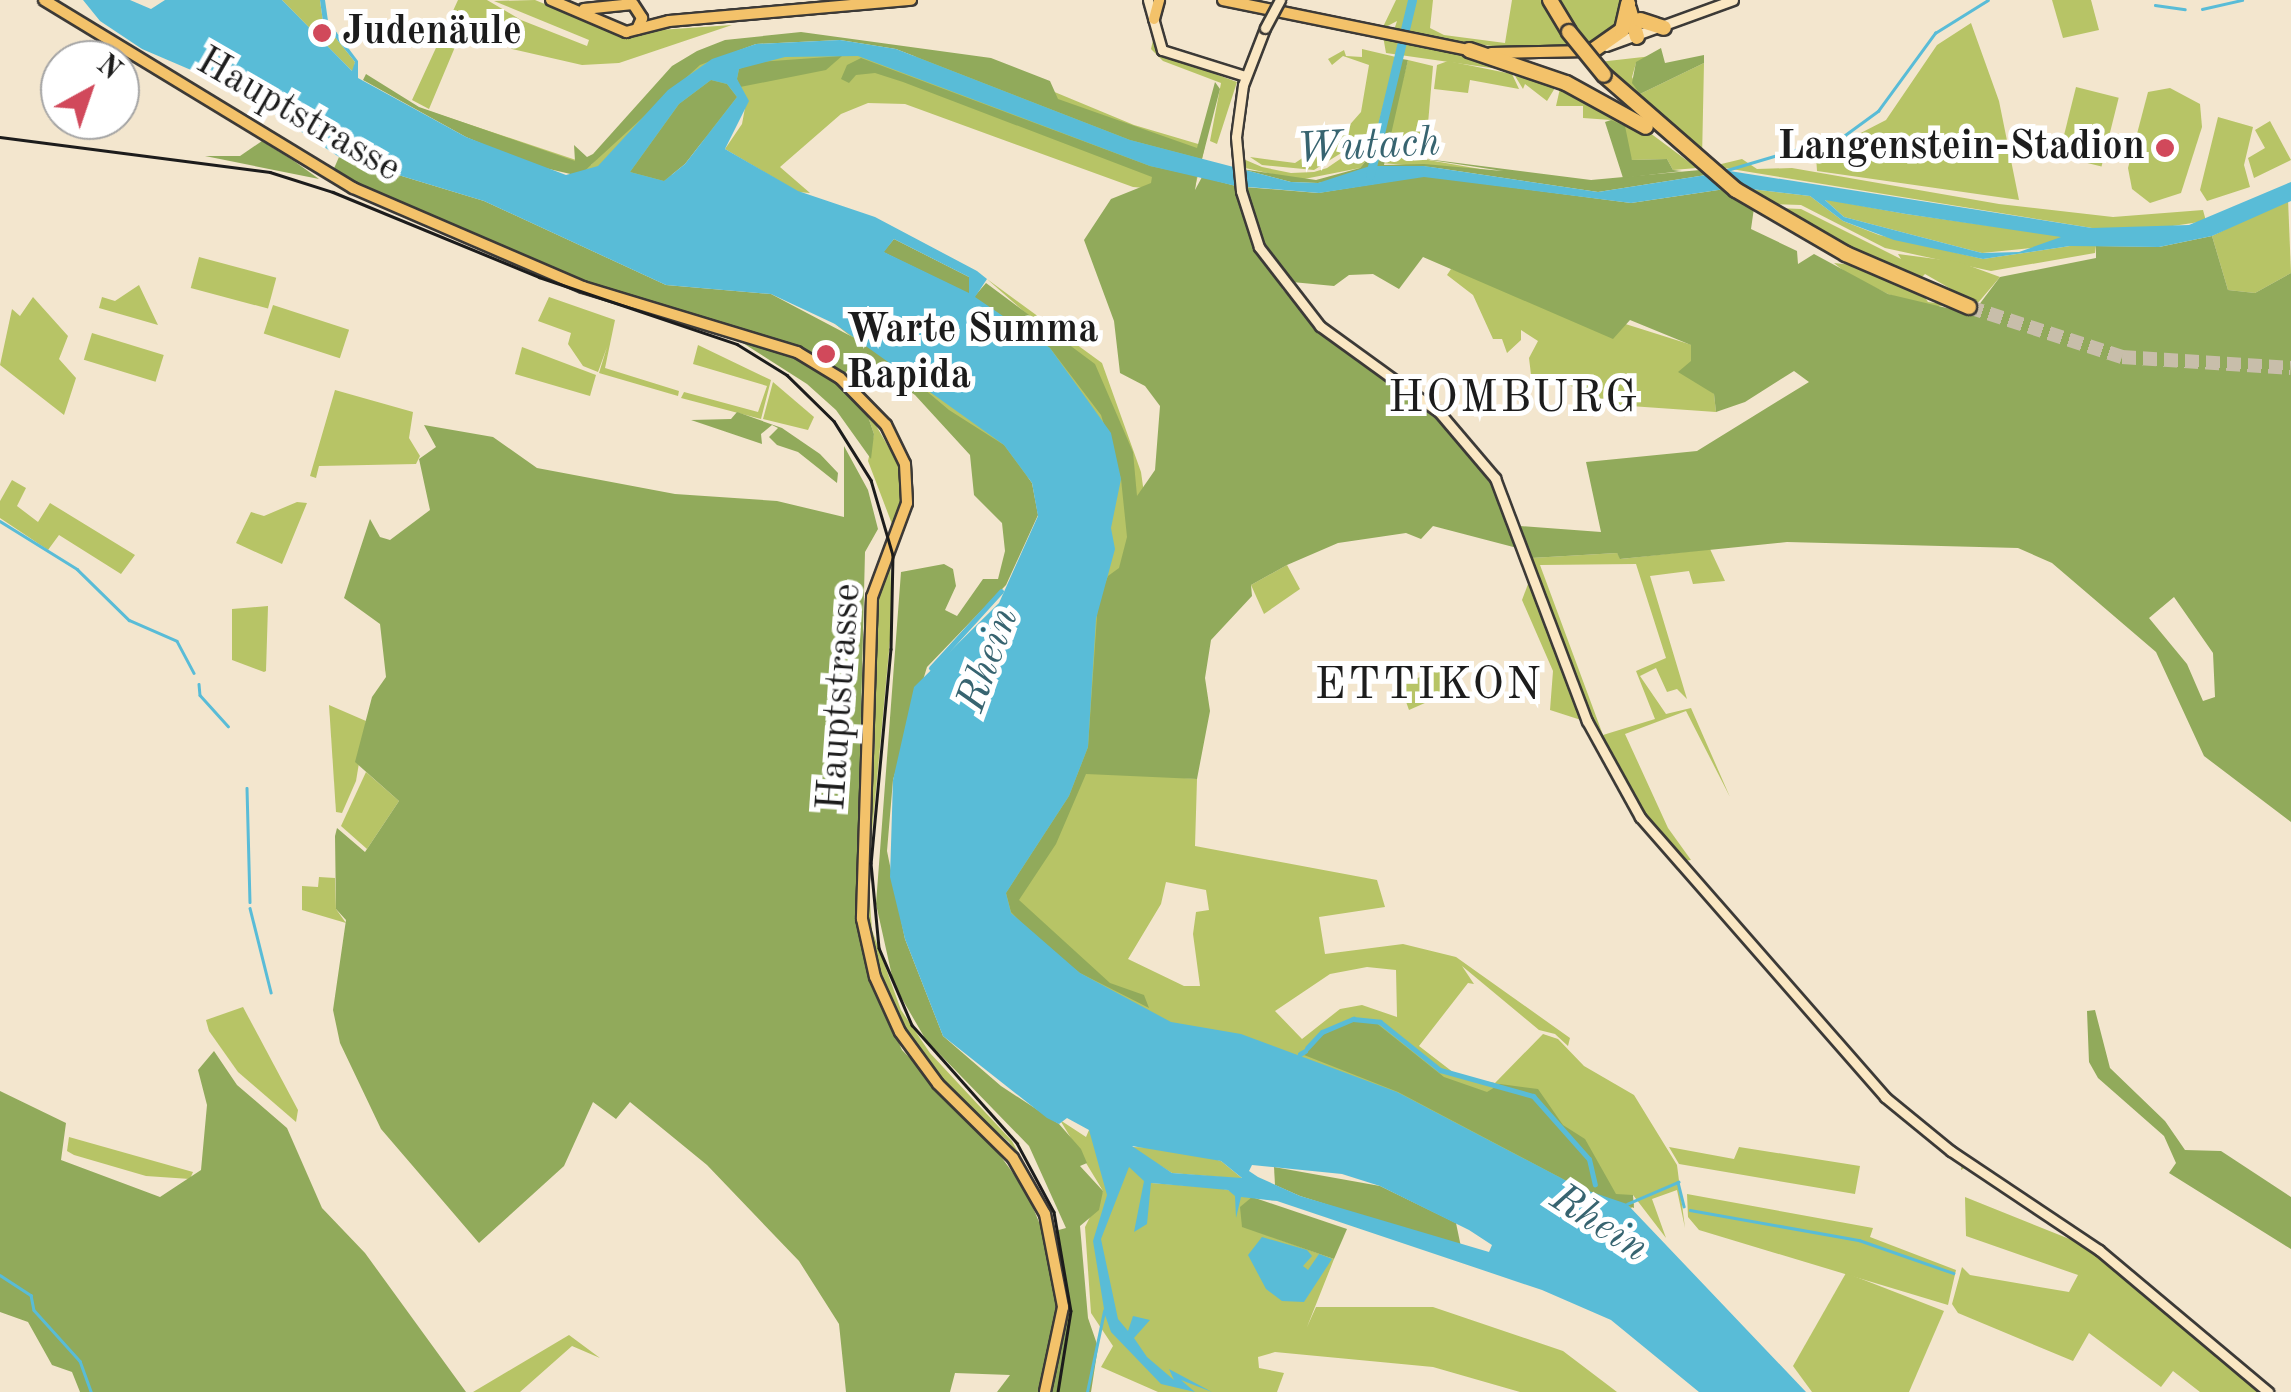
<!DOCTYPE html>
<html>
<head>
<meta charset="utf-8">
<style>
	body { margin:0 }
	#map { position:relative; width:2291px; height:1392px; overflow:hidden; background:#f3e6ce; font-family:"Old Standard TT",serif }
	div>[style] { position:absolute }
	.green>* { inset:0; background:#b7c466; transform-origin:0 0 }
	.forest>* { inset:0; background:#91aa5b }
	.water>* { inset:0; background:#59bcd7 }
	.stream>* { height:2.5px; margin:-1.25px; padding:0 1.25px; transform-origin:1.25px; border-radius:1.25px; background:#59bcd7 }
	.canal>* { height:5px; margin:-2.5px; padding:0 2.5px; transform-origin:2.5px; border-radius:2.5px; background:#59bcd7 }
	.river>* { height:9px; margin:-4.5px; padding:0 4.5px; transform-origin:4.5px; border-radius:4.5px; background:#59bcd7 }
	.highway-tunnel>* { height:14px; margin-top:-7px; transform-origin:0; background:repeating-linear-gradient(90deg,#c8beaa 0 14px,transparent 0 21px) }
	.roads { filter:drop-shadow(2px 0 #3c3a37) drop-shadow(-2px 0 #3c3a37) drop-shadow(0 2px #3c3a37) drop-shadow(0 -2px #3c3a37) }
	.secondary>* { height:9px; margin:-4.5px; padding:0 4.5px; transform-origin:4.5px; border-radius:4.5px; background:#fae7c3 }
	.primary>* { height:10px; margin:-5px; padding:0 5px; transform-origin:5px; border-radius:5px; background:#f3c26a }
	.highway>* { height:14px; margin:-7px; padding:0 7px; transform-origin:7px; border-radius:7px; background:#f3c26a }
	.rail>* { height:2.5px; margin:-1.25px; padding:0 1.25px; transform-origin:1.25px; border-radius:1.25px; background:#1c1c1c }
	.bridges { filter:drop-shadow(2px 0 #3c3a37) drop-shadow(-2px 0 #3c3a37) drop-shadow(0 2px #3c3a37) drop-shadow(0 -2px #3c3a37) }
	.secondary-bridge>* { height:9px; margin:-4.5px; padding:0 4.5px; transform-origin:4.5px; border-radius:4.5px; background:#fae7c3 }
	.highway-bridge>* { height:14px; margin:-7px; padding:0 7px; transform-origin:7px; border-radius:7px; background:#f3c26a }
	.dots>* { width:28px; height:28px; translate:-50% -50%; box-sizing:border-box; border:5px solid #fff; border-radius:50% }
	span { translate:-50% -50%; white-space:nowrap; text-align:center; line-height:1.15; -webkit-text-stroke:10px #fff; paint-order:stroke }
	.poi-label { font-size:40px; color:#1c1c1c; font-weight:700 }
	.left { translate:0 -50%; text-align:left }
	.right { translate:-100% -50%; text-align:right }
	.street-label { font-size:40px; color:#1c1c1c }
	.water-label { font-size:42px; color:#376470; font-style:italic }
	.quarter-label { font-size:45px; color:#1c1c1c; letter-spacing:2.5px }
	.north { position:absolute; left:40px; top:40px; width:100px; height:100px; box-sizing:border-box; background:#fff; border:2px solid #a4a4a4; border-radius:50%; rotate:40deg; font-size:28px; font-weight:700; line-height:40px; text-align:center; color:#1c1c1c }
	.north::after { content:''; display:block; margin:auto; width:35px; height:45px; background:#d1495b; clip-path:polygon(50% 0,100% 100%,50% 72%,0 100%) }
</style>
</head>
<body>
<div id="map">
	<div class="green">
		<i style="clip-path:polygon(282px 0,320px 0,323px 22px,355px 62px,353px 72px)"></i>
		<i style="clip-path:polygon(458px 0,487px 0,521px 20px,587px 46px,589px 40px,494px 1px,535px 0,615px 33px,732px 25px,619px 63px,582px 65px,512px 49px,468px 16px,429px 109px,412px 100px)"></i>
		<i style="clip-path:polygon(1396px 0,1433px 0,1430px 28px,1444px 35px,1505px 43px,1512px 0,1543px 0,1573px 47px,1507px 48px,1424px 37px,1394px 30px,1397px 21px,1382px 29px)"></i>
		<i style="clip-path:polygon(1553px 0,1623px 0,1624px 20px,1605px 39px,1585px 45px)"></i>
		<i style="clip-path:polygon(2052px 0,2091px 0,2099px 30px,2063px 38px)"></i>
		<i style="clip-path:polygon(1971px 23px,1999px 101px,2019px 200px,1817px 171px,1816px 156px,1886px 120px,1937px 45px)"></i>
		<i style="clip-path:polygon(1383px 36px,1472px 55px,1558px 83px,1547px 101px,1525px 84px,1523px 89px,1512px 71px,1386px 53px)"></i>
		<i style="clip-path:polygon(1153px 40px,1166px 56px,1237px 82px,1217px 144px,1210px 141px,1221px 83px,1163px 61px,1151px 49px)"></i>
		<i style="clip-path:polygon(1362px 49px,1396px 57px,1370px 156px,1360px 168px,1299px 180px,1241px 167px,1241px 158px,1262px 167px,1291px 173px,1314px 172px,1327px 168px,1349px 153px,1354px 145px,1314px 170px,1262px 165px,1250px 157px,1295px 163px,1346px 129px,1361px 112px,1369px 65px,1343px 56px,1332px 65px,1328px 59px,1344px 50px,1346px 56px,1362px 57px)"></i>
		<i style="clip-path:polygon(evenodd,693px 54px,970px 57px,1134px 125px,1205px 146px,1194px 192px,1133px 187px,905px 104px,868px 103px,841px 114px,780px 167px,810px 193px,798px 192px,725px 149px,742px 124px,747px 97px,670px 174px,1028px 315px,987px 279px,1102px 363px,1141px 472px,1184px 778px,1197px 779px,1195px 846px,1377px 880px,1385px 907px,1319px 917px,1325px 954px,1403px 944px,1456px 957px,1570px 1038px,1568px 1046px,1555px 1034px,1539px 1030px,1462px 966px,1474px 984px,1468px 983px,1419px 1046px,1458px 1076px,1495px 1083px,1543px 1034px,1558px 1039px,1584px 1066px,1634px 1095px,1677px 1165px,1685px 1228px,1677px 1190px,1652px 1199px,1666px 1238px,1633px 1195px,1622px 1197px,1634px 1204px,1606px 1248px,975px 932px,1087px 525px,720px 232px,429px 111px,591px 165px,693px 54px,1166px 882px,1206px 890px,1209px 910px,1196px 912px,1193px 934px,1200px 986px,1184px 986px,1128px 959px,1161px 904px,1166px 882px,693px 54px,1367px 967px,1396px 970px,1397px 1017px,1362px 1005px,1340px 1009px,1302px 1039px,1275px 1011px,1330px 974px,1367px 967px)"></i>
		<i style="clip-path:polygon(1652px 56px,1636px 63px,1632px 77px,1640px 94px,1704px 63px,1702px 159px,1599px 62px)"></i>
		<i style="clip-path:polygon(1408px 60px,1433px 66px,1425px 158px,1411px 157px,1503px 173px,1381px 163px)"></i>
		<i style="clip-path:polygon(1448px 61px,1512px 74px,1519px 89px,1470px 80px,1468px 93px,1434px 89px,1437px 65px)"></i>
		<i style="clip-path:polygon(1561px 84px,1634px 121px,1697px 168px,1673px 170px,1667px 159px,1632px 160px,1611px 120px,1583px 118px,1583px 106px,1556px 106px)"></i>
		<i style="left:2076px;top:87px;width:44px;height:71px;rotate:14deg"></i>
		<i style="clip-path:polygon(2170px 88px,2200px 104px,2202px 127px,2181px 193px,2150px 203px,2132px 189px,2128px 168px,2148px 92px)"></i>
		<i style="clip-path:polygon(2218px 117px,2253px 127px,2244px 165px,2250px 187px,2207px 201px,2200px 190px)"></i>
		<i style="clip-path:polygon(2270px 121px,2291px 160px,2254px 178px,2248px 158px,2265px 148px,2255px 130px)"></i>
		<i style="clip-path:polygon(1742px 159px,1757px 169px,1792px 168px,1999px 204px,2113px 217px,2203px 210px,2206px 221px,2146px 230px,2092px 228px,1713px 166px)"></i>
		<i style="clip-path:polygon(1743px 188px,1810px 196px,1843px 221px,1879px 235px,1983px 259px,2070px 246px,2096px 246px,2095px 253px,1991px 271px,1885px 248px,1801px 205px,1770px 204px)"></i>
		<i style="clip-path:polygon(1824px 199px,1906px 214px,2063px 236px,2050px 246px,1982px 253px,1844px 217px)"></i>
		<i style="clip-path:polygon(2288px 199px,2291px 273px,2255px 293px,2228px 290px,2212px 236px)"></i>
		<i style="clip-path:polygon(1775px 208px,1801px 209px,1901px 259px,1898px 254px,1959px 262px,2000px 277px,1977px 304px,1925px 274px,1920px 279px,1876px 264px)"></i>
		<i style="clip-path:polygon(1822px 248px,1920px 290px,1928px 302px,1952px 305px,1925px 307px,1888px 294px,1849px 275px,1834px 263px,1854px 265px)"></i>
		<i style="left:199px;top:257px;width:80px;height:32px;rotate:15deg"></i>
		<i style="clip-path:polygon(1451px 269px,1692px 345px,1691px 361px,1714px 394px,1716px 412px,1616px 405px,1559px 381px,1532px 383px,1529px 358px,1538px 341px,1521px 330px,1521px 340px,1507px 353px,1502px 339px,1493px 339px,1473px 295px,1447px 275px)"></i>
		<i style="clip-path:polygon(139px 285px,158px 325px,99px 308px,102px 297px,115px 301px)"></i>
		<i style="clip-path:polygon(33px 297px,68px 336px,59px 359px,76px 378px,64px 415px,0 365px,12px 309px,20px 316px)"></i>
		<i style="clip-path:polygon(549px 297px,615px 320px,605px 368px,679px 391px,678px 396px,599px 373px,607px 347px,598px 372px,583px 366px,568px 344px,571px 333px,538px 321px)"></i>
		<i style="left:273px;top:305px;width:80px;height:30px;rotate:18deg"></i>
		<i style="left:92px;top:333px;width:75px;height:28px;rotate:17deg"></i>
		<i style="clip-path:polygon(698px 345px,771px 380px,761px 419px,681px 398px,684px 392px,758px 412px,767px 386px,693px 364px)"></i>
		<i style="clip-path:polygon(522px 347px,596px 375px,590px 396px,515px 374px)"></i>
		<i style="clip-path:polygon(773px 382px,814px 417px,808px 430px,763px 419px)"></i>
		<i style="clip-path:polygon(335px 390px,413px 412px,409px 438px,420px 456px,416px 464px,319px 466px,316px 478px,310px 476px)"></i>
		<i style="clip-path:polygon(864px 405px,899px 465px,901px 499px,892px 524px,868px 461px,874px 434px)"></i>
		<i style="clip-path:polygon(12px 480px,26px 488px,17px 506px,38px 522px,50px 503px,135px 555px,121px 574px,59px 535px,48px 550px,0 518px,0 501px)"></i>
		<i style="clip-path:polygon(297px 502px,307px 503px,282px 564px,236px 543px,251px 512px,264px 516px)"></i>
		<i style="clip-path:polygon(evenodd,1710px 549px,1725px 581px,1693px 584px,1689px 571px,1650px 576px,1687px 699px,1677px 689px,1667px 692px,1656px 668px,1640px 676px,1666px 714px,1691px 708px,1730px 797px,1686px 711px,1625px 734px,1668px 828px,1691px 860px,1683px 861px,1626px 789px,1582px 700px,1531px 558px,1617px 553px,1621px 559px,1710px 549px,1636px 564px,1666px 658px,1636px 671px,1655px 719px,1603px 735px,1540px 565px,1636px 564px)"></i>
		<i style="clip-path:polygon(890px 557px,892px 619px,868px 875px,872px 930px,901px 1010px,930px 1053px,1012px 1141px,1040px 1193px,1009px 1142px,952px 1094px,908px 1039px,880px 980px,865px 907px,864px 851px,875px 744px,875px 603px)"></i>
		<i style="clip-path:polygon(1287px 565px,1300px 589px,1264px 614px,1251px 585px)"></i>
		<i style="clip-path:polygon(1531px 576px,1583px 719px,1581px 720px,1550px 710px,1553px 671px,1522px 600px)"></i>
		<i style="clip-path:polygon(268px 606px,266px 671px,264px 672px,232px 660px,232px 609px)"></i>
		<i style="clip-path:polygon(1440px 669px,1453px 679px,1452px 691px,1409px 710px,1400px 685px)"></i>
		<i style="clip-path:polygon(329px 705px,366px 721px,356px 781px,342px 813px,336px 812px)"></i>
		<i style="clip-path:polygon(366px 772px,399px 801px,367px 849px,341px 826px)"></i>
		<i style="clip-path:polygon(319px 877px,335px 878px,336px 909px,346px 923px,302px 910px,302px 886px,318px 887px)"></i>
		<i style="clip-path:polygon(243px 1007px,298px 1110px,296px 1122px,238px 1072px,209px 1031px,206px 1020px)"></i>
		<i style="clip-path:polygon(1060px 1120px,1086px 1137px,1089px 1130px,1116px 1142px,1151px 1183px,1219px 1188px,1277px 1201px,1252px 1197px,1242px 1226px,1334px 1259px,1307px 1327px,1316px 1307px,1433px 1307px,1563px 1351px,1617px 1392px,1520px 1392px,1433px 1367px,1275px 1352px,1258px 1357px,1259px 1368px,1284px 1373px,1277px 1392px,1158px 1392px,1101px 1367px,1113px 1346px,1091px 1313px,1085px 1227px,1103px 1191px)"></i>
		<i style="clip-path:polygon(69px 1137px,193px 1172px,190px 1179px,146px 1176px,74px 1155px,67px 1151px)"></i>
		<i style="clip-path:polygon(1130px 1147px,1174px 1148px,1221px 1161px,1243px 1179px,1172px 1173px)"></i>
		<i style="clip-path:polygon(1669px 1147px,1734px 1159px,1739px 1147px,1860px 1166px,1855px 1194px,1679px 1164px)"></i>
		<i style="clip-path:polygon(1962px 1162px,2095px 1251px,2263px 1392px,2200px 1392px,2173px 1371px,2161px 1387px,2089px 1333px,2073px 1361px,1958px 1313px,1952px 1304px,1962px 1267px,1970px 1275px,2069px 1292px,2078px 1275px,1966px 1236px,1965px 1197px,2077px 1242px,1966px 1167px,1961px 1170px)"></i>
		<i style="clip-path:polygon(1687px 1194px,1873px 1228px,1870px 1237px,1956px 1270px,1948px 1305px,1699px 1230px,1688px 1217px)"></i>
		<i style="clip-path:polygon(1846px 1273px,1944px 1311px,1909px 1392px,1812px 1392px,1793px 1366px)"></i>
		<i style="clip-path:polygon(569px 1335px,600px 1358px,572px 1346px,520px 1392px,473px 1392px)"></i>
	</div>
	<div class="forest">
		<i style="clip-path:polygon(801px 32px,991px 58px,1050px 81px,1058px 99px,1197px 148px,1215px 82px,1220px 89px,1202px 159px,1130px 140px,896px 49px,840px 40px,756px 44px,700px 65px,579px 176px,532px 165px,466px 137px,363px 80px,366px 74px,419px 107px,575px 161px,574px 145px,587px 157px,593px 154px,672px 66px,697px 51px,725px 40px)"></i>
		<i style="clip-path:polygon(1661px 48px,1665px 63px,1704px 55px,1704px 63px,1640px 94px,1632px 83px,1636px 62px)"></i>
		<i style="clip-path:polygon(842px 56px,826px 70px,740px 87px,737px 79px,739px 69px,757px 62px)"></i>
		<i style="clip-path:polygon(861px 58px,1150px 166px,1197px 176px,1195px 190px,1202px 177px,1236px 186px,1257px 249px,1283px 290px,1319px 328px,1454px 433px,1500px 497px,1521px 549px,1433px 526px,1421px 539px,1406px 533px,1338px 543px,1287px 565px,1251px 585px,1252px 596px,1211px 640px,1205px 678px,1210px 711px,1197px 779px,1086px 774px,1056px 844px,1019px 900px,1110px 983px,1144px 995px,1149px 1008px,1080px 973px,1041px 943px,1011px 912px,1006px 893px,1069px 796px,1088px 747px,1098px 601px,1108px 576px,1119px 568px,1127px 537px,1121px 479px,1101px 415px,1050px 348px,974px 297px,986px 283px,1095px 364px,1133px 452px,1137px 496px,1155px 470px,1160px 406px,1145px 386px,1120px 373px,1114px 321px,1084px 240px,1111px 199px,1151px 183px,1152px 177px,903px 82px,875px 73px,856px 75px,849px 83px,841px 79px,847px 65px)"></i>
		<i style="clip-path:polygon(1396px 58px,1408px 60px,1384px 165px,1424px 164px,1503px 171px,1411px 157px,1591px 180px,1700px 170px,1706px 175px,1598px 192px,1424px 166px,1318px 183px,1291px 182px,1241px 169px,1316px 180px,1360px 168px,1370px 156px)"></i>
		<i style="clip-path:polygon(711px 80px,727px 84px,737px 97px,685px 164px,664px 181px,630px 172px,679px 104px)"></i>
		<i style="clip-path:polygon(1611px 120px,1625px 126px,1632px 160px,1667px 159px,1673px 170px,1682px 171px,1623px 178px,1605px 122px)"></i>
		<i style="clip-path:polygon(262px 141px,294px 161px,319px 179px,205px 156px,240px 156px)"></i>
		<i style="clip-path:polygon(339px 157px,484px 201px,666px 285px,771px 294px,879px 351px,949px 410px,1004px 445px,1032px 483px,1038px 515px,1006px 585px,927px 667px,893px 780px,887px 851px,905px 939px,943px 1036px,1001px 1086px,1059px 1124px,1081px 1149px,1087px 1163px,1080px 1166px,1103px 1191px,1099px 1210px,1080px 1226px,1088px 1318px,1098px 1347px,1091px 1392px,997px 1392px,1010px 1375px,955px 1373px,950px 1392px,846px 1392px,839px 1324px,799px 1261px,707px 1165px,630px 1102px,616px 1119px,593px 1102px,564px 1166px,479px 1243px,381px 1129px,340px 1043px,333px 1010px,346px 920px,336px 909px,335px 836px,337px 828px,365px 852px,399px 801px,355px 762px,372px 697px,386px 677px,380px 624px,344px 598px,370px 519px,380px 537px,390px 540px,430px 510px,419px 459px,436px 447px,424px 425px,493px 437px,537px 468px,675px 494px,777px 501px,844px 517px,844px 446px,868px 490px,878px 529px,865px 552px,857px 880px,861px 929px,880px 1000px,902px 1050px,983px 1132px,1026px 1191px,1044px 1234px,1066px 1228px,1029px 1146px,926px 1040px,894px 985px,876px 904px,901px 572px,944px 564px,953px 569px,956px 586px,945px 610px,957px 616px,983px 579px,998px 579px,1005px 551px,1002px 523px,974px 495px,970px 455px,915px 395px,860px 357px,843px 375px,821px 355px,596px 289px,332px 173px)"></i>
		<i style="clip-path:polygon(evenodd,1424px 176px,1631px 203px,1725px 189px,1754px 208px,1751px 229px,1797px 251px,1798px 264px,1814px 254px,1888px 294px,1972px 314px,2000px 277px,2096px 258px,2096px 246px,2159px 247px,2212px 236px,2228px 290px,2255px 293px,2291px 273px,2291px 822px,2204px 756px,2156px 652px,2052px 563px,2018px 548px,1787px 542px,1620px 559px,1617px 553px,1531px 558px,1520px 526px,1601px 532px,1586px 462px,1697px 451px,1809px 382px,1794px 371px,1745px 402px,1716px 412px,1714px 394px,1678px 372px,1691px 361px,1691px 345px,1630px 320px,1613px 339px,1423px 257px,1399px 289px,1373px 274px,1349px 275px,1334px 286px,1292px 282px,1255px 229px,1244px 187px,1318px 193px,1424px 176px,2174px 597px,2213px 653px,2215px 697px,2203px 701px,2187px 664px,2149px 618px,2174px 597px)"></i>
		<i style="clip-path:polygon(894px 239px,969px 277px,969px 294px,883px 252px)"></i>
		<i style="clip-path:polygon(732px 336px,827px 371px,864px 405px,874px 434px,871px 459px,836px 410px,807px 384px)"></i>
		<i style="clip-path:polygon(737px 412px,782px 428px,820px 454px,838px 473px,837px 483px,798px 452px,777px 445px,769px 437px,778px 428px,772px 425px,761px 434px,762px 444px,691px 420px,731px 419px)"></i>
		<i style="clip-path:polygon(2095px 1010px,2110px 1068px,2165px 1121px,2185px 1150px,2221px 1151px,2291px 1197px,2291px 1249px,2169px 1173px,2176px 1163px,2164px 1136px,2098px 1078px,2089px 1062px,2087px 1011px)"></i>
		<i style="clip-path:polygon(1353px 1021px,1375px 1022px,1444px 1077px,1487px 1092px,1500px 1084px,1538px 1089px,1563px 1125px,1585px 1139px,1616px 1194px,1633px 1195px,1634px 1208px,1580px 1188px,1398px 1092px,1304px 1055px,1323px 1033px)"></i>
		<i style="clip-path:polygon(214px 1051px,237px 1085px,287px 1128px,322px 1208px,365px 1253px,466px 1392px,80px 1392px,72px 1372px,52px 1365px,28px 1322px,0 1312px,0 1091px,66px 1123px,61px 1160px,160px 1197px,201px 1170px,207px 1105px,198px 1070px)"></i>
		<i style="clip-path:polygon(1274px 1167px,1380px 1186px,1456px 1223px,1461px 1247px,1300px 1196px,1275px 1185px)"></i>
		<i style="clip-path:polygon(1252px 1197px,1347px 1229px,1334px 1259px,1242px 1227px,1240px 1207px)"></i>
	</div>
	<div class="water">
		<i style="clip-path:polygon(evenodd,83px 0,130px 0,151px 9px,165px 0,282px 0,352px 71px,355px 62px,323px 22px,320px 0,325px 0,328px 21px,358px 61px,358px 78px,466px 137px,566px 175px,598px 166px,668px 90px,712px 59px,756px 44px,840px 40px,896px 49px,1130px 140px,1291px 182px,1318px 183px,1370px 166px,1424px 166px,1598px 192px,1706px 175px,1725px 189px,1631px 203px,1424px 177px,1319px 193px,1236px 186px,1150px 166px,858px 56px,785px 57px,739px 69px,737px 79px,749px 101px,725px 149px,798px 191px,875px 217px,977px 271px,987px 279px,975px 297px,1050px 348px,1111px 433px,1121px 479px,1111px 528px,1115px 549px,1096px 619px,1088px 747px,1069px 796px,1006px 893px,1011px 913px,1080px 973px,1171px 1022px,1241px 1034px,1397px 1092px,1580px 1188px,1627px 1204px,1806px 1392px,1699px 1392px,1611px 1320px,1542px 1290px,1277px 1201px,1241px 1197px,1236px 1218px,1235px 1196px,1228px 1190px,1151px 1183px,1147px 1224px,1134px 1232px,1144px 1181px,1129px 1167px,1101px 1239px,1118px 1319px,1128px 1331px,1133px 1316px,1150px 1320px,1134px 1338px,1147px 1357px,1174px 1380px,1169px 1369px,1212px 1392px,1181px 1380px,1195px 1392px,1161px 1384px,1111px 1332px,1105px 1315px,1093px 1241px,1107px 1195px,1089px 1130px,1067px 1118px,1059px 1124px,1047px 1118px,943px 1036px,905px 939px,890px 877px,893px 780px,914px 687px,999px 603px,1038px 516px,1032px 483px,1004px 445px,835px 324px,771px 294px,666px 285px,484px 201px,339px 157px,240px 91px,142px 49px,100px 21px,83px 0,711px 80px,727px 84px,737px 97px,685px 164px,664px 181px,630px 172px,679px 104px,711px 80px,83px 0,894px 239px,969px 277px,969px 293px,884px 252px,894px 239px,83px 0,1132px 1146px,1221px 1161px,1242px 1178px,1172px 1173px,1132px 1146px,83px 0,1252px 1165px,1342px 1174px,1380px 1186px,1469px 1230px,1492px 1245px,1489px 1252px,1300px 1196px,1258px 1177px,1249px 1171px,1252px 1165px)"></i>
		<i style="clip-path:polygon(evenodd,1717px 169px,2092px 228px,2189px 225px,2291px 182px,2291px 201px,2212px 236px,2159px 247px,2070px 246px,1983px 259px,1894px 240px,1843px 221px,1810px 196px,1743px 188px,1717px 169px,1825px 200px,1906px 214px,2061px 237px,2019px 252px,1982px 253px,1844px 217px,1825px 200px)"></i>
		<i style="clip-path:polygon(1262px 1237px,1307px 1250px,1312px 1256px,1303px 1266px,1308px 1270px,1319px 1254px,1332px 1259px,1304px 1302px,1282px 1301px,1266px 1289px,1248px 1255px)"></i>
	</div>
	<div class="stream">
		<i style="left:2155px;top:5px;width:30px;rotate:8deg"></i>
		<i style="left:2202px;top:9px;width:41px;rotate:-12.7deg"></i>
		<i style="left:1727px;top:170px;width:123px;rotate:-16.5deg"></i>
		<i style="left:1845px;top:135px;width:41px;rotate:-36deg"></i>
		<i style="left:1878px;top:111px;width:97px;rotate:-53.8deg"></i>
		<i style="left:1935px;top:33px;width:62px;rotate:-31.9deg"></i>
		<i style="left:0;top:521px;width:91px;rotate:31.9deg"></i>
		<i style="left:77px;top:569px;width:73px;rotate:44.4deg"></i>
		<i style="left:129px;top:620px;width:52px;rotate:23.6deg"></i>
		<i style="left:177px;top:641px;width:36px;rotate:62deg"></i>
		<i style="left:199px;top:684px;width:11px;rotate:85deg"></i>
		<i style="left:200px;top:695px;width:42px;rotate:47.9deg"></i>
		<i style="left:247px;top:788px;width:114px;rotate:88.5deg"></i>
		<i style="left:250px;top:908px;width:87px;rotate:76deg"></i>
		<i style="left:1627px;top:1204px;width:56px;rotate:-23.3deg"></i>
		<i style="left:1678px;top:1182px;width:25px;rotate:76deg"></i>
		<i style="left:1690px;top:1210px;width:172px;rotate:10.1deg"></i>
		<i style="left:1859px;top:1240px;width:100px;rotate:19.3deg"></i>
		<i style="left:0;top:1275px;width:37px;rotate:33deg"></i>
		<i style="left:31px;top:1295px;width:15px;rotate:79deg"></i>
		<i style="left:34px;top:1310px;width:69px;rotate:48deg"></i>
		<i style="left:80px;top:1361px;width:33px;rotate:70deg"></i>
		<i style="left:1087px;top:1392px;width:83px;rotate:-78.1deg"></i>
	</div>
	<div class="canal">
		<i style="left:931px;top:668px;width:104px;rotate:-47.7deg"></i>
		<i style="left:1307px;top:1048px;width:22px;rotate:-47deg"></i>
		<i style="left:1322px;top:1032px;width:34px;rotate:-23deg"></i>
		<i style="left:1353px;top:1019px;width:27px;rotate:6deg"></i>
		<i style="left:1380px;top:1022px;width:77px;rotate:38.7deg"></i>
		<i style="left:1440px;top:1070px;width:97px;rotate:15.6deg"></i>
		<i style="left:1533px;top:1096px;width:84px;rotate:48.4deg"></i>
		<i style="left:1589px;top:1159px;width:26px;rotate:77deg"></i>
		<i style="left:1300px;top:1054px;width:6px;rotate:-31deg"></i>
	</div>
	<div class="river">
		<i style="left:1370px;top:175px;width:180px;rotate:-76.5deg"></i>
	</div>
	<div class="highway-tunnel">
		<i style="left:1969px;top:307px;width:161px;rotate:18.1deg"></i>
		<i style="left:2122px;top:357px;width:169px;rotate:3.7deg"></i>
	</div>
	<div class="roads">
		<div class="secondary">
			<i style="left:1148px;top:0;width:52px;rotate:74.4deg"></i>
			<i style="left:1162px;top:50px;width:87px;rotate:17.4deg"></i>
			<i style="left:1265px;top:28px;width:61px;rotate:111.1deg"></i>
			<i style="left:1243px;top:85px;width:52px;rotate:97.7deg"></i>
			<i style="left:1236px;top:137px;width:54px;rotate:84.7deg"></i>
			<i style="left:1241px;top:191px;width:59px;rotate:72.2deg"></i>
			<i style="left:1259px;top:247px;width:100px;rotate:52.3deg"></i>
			<i style="left:1320px;top:326px;width:147px;rotate:35.9deg"></i>
			<i style="left:1439px;top:412px;width:87px;rotate:49.7deg"></i>
			<i style="left:1495px;top:478px;width:260px;rotate:69.3deg"></i>
			<i style="left:1587px;top:721px;width:110px;rotate:61.1deg"></i>
			<i style="left:1640px;top:817px;width:372px;rotate:48.8deg"></i>
			<i style="left:1885px;top:1097px;width:85px;rotate:39.3deg"></i>
			<i style="left:1951px;top:1151px;width:178px;rotate:33.8deg"></i>
			<i style="left:2099px;top:1250px;width:221px;rotate:40deg"></i>
			<i style="left:1606px;top:46px;width:135px;rotate:-19.9deg"></i>
		</div>
		<div class="primary">
			<i style="left:44px;top:0;width:362px;rotate:31.3deg"></i>
			<i style="left:353px;top:188px;width:250px;rotate:23.3deg"></i>
			<i style="left:583px;top:287px;width:224px;rotate:16.9deg"></i>
			<i style="left:797px;top:352px;width:50px;rotate:31.2deg"></i>
			<i style="left:840px;top:378px;width:66px;rotate:45.6deg"></i>
			<i style="left:886px;top:425px;width:43px;rotate:64deg"></i>
			<i style="left:905px;top:464px;width:39px;rotate:87deg"></i>
			<i style="left:907px;top:503px;width:100px;rotate:110.4deg"></i>
			<i style="left:872px;top:597px;width:322px;rotate:91.8deg"></i>
			<i style="left:862px;top:919px;width:59px;rotate:77.4deg"></i>
			<i style="left:875px;top:977px;width:60px;rotate:65.6deg"></i>
			<i style="left:900px;top:1032px;width:64px;rotate:53.8deg"></i>
			<i style="left:938px;top:1084px;width:105px;rotate:44.6deg"></i>
			<i style="left:1013px;top:1158px;width:64px;rotate:60.3deg"></i>
			<i style="left:1045px;top:1214px;width:95px;rotate:79deg"></i>
			<i style="left:1063px;top:1307px;width:87px;rotate:102deg"></i>
			<i style="left:551px;top:0;width:82px;rotate:23.1deg"></i>
			<i style="left:626px;top:32px;width:44px;rotate:-14.3deg"></i>
			<i style="left:669px;top:21px;width:243px;rotate:-5deg"></i>
			<i style="left:1223px;top:0;width:256px;rotate:11.5deg"></i>
			<i style="left:584px;top:9px;width:49px;rotate:-5.8deg"></i>
			<i style="left:633px;top:4px;width:17px;rotate:57deg"></i>
			<i style="left:642px;top:18px;width:12px;rotate:114deg"></i>
			<i style="left:1154px;top:19px;width:20px;rotate:-75deg"></i>
			<i style="left:1491px;top:53px;width:97px;rotate:-1.2deg"></i>
		</div>
		<div class="highway">
			<i style="left:1550px;top:0;width:37px;rotate:59deg"></i>
			<i style="left:1629px;top:9px;width:29px;rotate:74deg"></i>
			<i style="left:1640px;top:20px;width:25px;rotate:18deg"></i>
			<i style="left:1595px;top:49px;width:33px;rotate:-35deg"></i>
			<i style="left:1622px;top:30px;width:27px;rotate:-77deg"></i>
			<i style="left:1469px;top:50px;width:102px;rotate:18.8deg"></i>
			<i style="left:1566px;top:83px;width:91px;rotate:28.8deg"></i>
			<i style="left:1604px;top:75px;width:175px;rotate:41.1deg"></i>
			<i style="left:1736px;top:190px;width:127px;rotate:30.2deg"></i>
			<i style="left:1846px;top:254px;width:134px;rotate:23.3deg"></i>
		</div>
	</div>
	<div class="rail">
		<i style="left:0;top:137px;width:272px;rotate:7.4deg"></i>
		<i style="left:270px;top:172px;width:66px;rotate:17.6deg"></i>
		<i style="left:333px;top:192px;width:223px;rotate:22.4deg"></i>
		<i style="left:539px;top:277px;width:209px;rotate:18.7deg"></i>
		<i style="left:737px;top:344px;width:59px;rotate:31.8deg"></i>
		<i style="left:787px;top:375px;width:66px;rotate:44.4deg"></i>
		<i style="left:834px;top:421px;width:70px;rotate:57.9deg"></i>
		<i style="left:871px;top:480px;width:78px;rotate:73.7deg"></i>
		<i style="left:893px;top:555px;width:94px;rotate:91.2deg"></i>
		<i style="left:891px;top:649px;width:215px;rotate:95.3deg"></i>
		<i style="left:871px;top:863px;width:85px;rotate:84.6deg"></i>
		<i style="left:879px;top:948px;width:84px;rotate:66.8deg"></i>
		<i style="left:912px;top:1025px;width:158px;rotate:48.3deg"></i>
		<i style="left:1017px;top:1143px;width:78px;rotate:61.8deg"></i>
		<i style="left:1054px;top:1212px;width:100px;rotate:80.3deg"></i>
		<i style="left:1071px;top:1311px;width:82px;rotate:99.1deg"></i>
	</div>
	<div class="bridges">
		<div class="secondary-bridge">
			<i style="left:1265px;top:28px;width:32px;rotate:-62deg"></i>
		</div>
		<div class="highway-bridge">
			<i style="left:1569px;top:32px;width:55px;rotate:50.9deg"></i>
		</div>
	</div>
	<div class="dots">
		<i style="left:322px;top:33px;background:#d1495b"></i>
		<i style="left:2165px;top:148px;background:#d1495b"></i>
		<i style="left:826px;top:354px;background:#d1495b"></i>
	</div>
	<div class="poi-label">
		<span class="left" style="left:342px;top:33px">Judenäule</span>
		<span class="right" style="left:2145px;top:148px">Langenstein-Stadion</span>
		<span class="left" style="left:846px;top:354px">Warte Summa<br>Rapida</span>
	</div>
	<div class="street-label">
		<span style="left:298px;top:116px;rotate:30deg">Hauptstrasse</span>
		<span style="left:841px;top:697px;rotate:-86deg">Hauptstrasse</span>
	</div>
	<div class="water-label">
		<span style="left:1368px;top:147px;rotate:-3deg">Wutach</span>
		<span style="left:989px;top:660px;rotate:-70deg">Rhein</span>
		<span style="left:1599px;top:1224px;rotate:33deg">Rhein</span>
	</div>
	<div class="quarter-label">
		<span style="left:1514px;top:400px">HOMBURG</span>
		<span style="left:1429px;top:687px">ETTIKON</span>
	</div>
	<div class="north">N</div>
</div>
</body>
</html>
